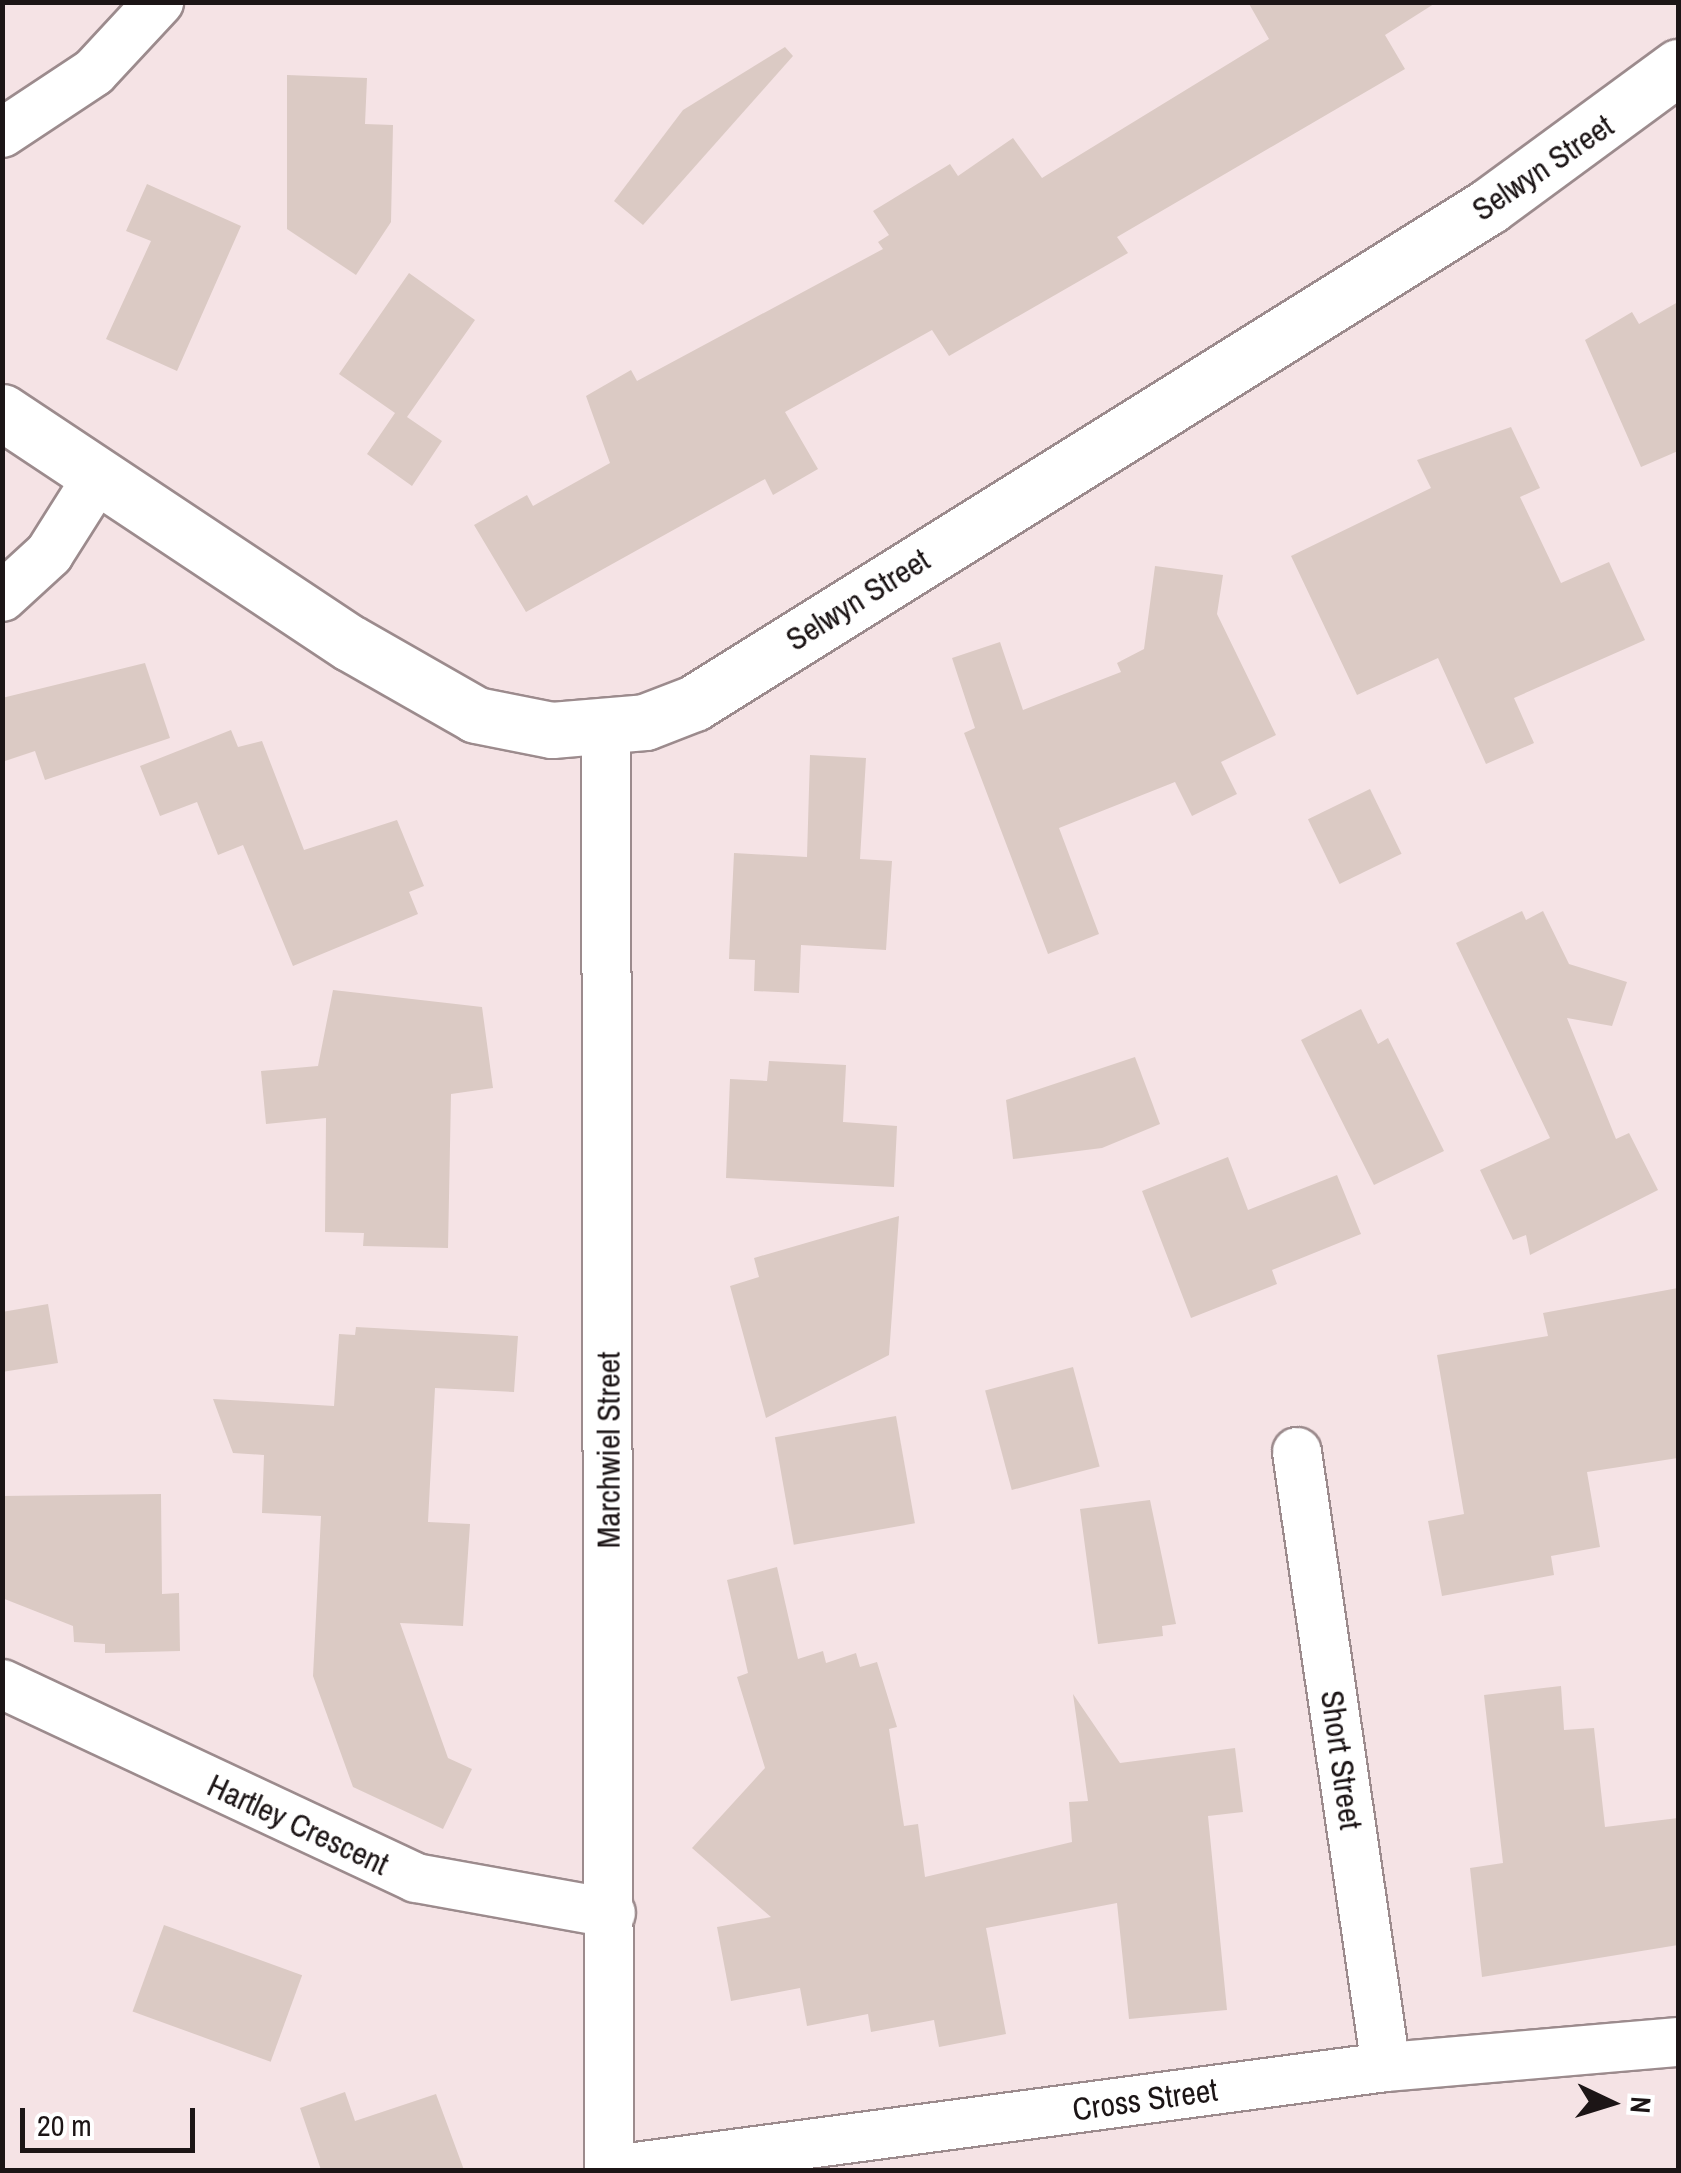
<!DOCTYPE html>
<html>
<head>
<meta charset="utf-8">
<style>
	body { margin:0 }
	#map { position:relative; width:1681px; height:2173px; overflow:hidden; background:#f5e3e5; font-family:"Archivo Narrow",sans-serif }
	div>[style] { position:absolute }
	.building>* { inset:0; background:#dbcac4; transform-origin:0 0 }
	.roads { filter:drop-shadow(2px 0 #9c8b8d) drop-shadow(-2px 0 #9c8b8d) drop-shadow(0 2px #9c8b8d) drop-shadow(0 -2px #9c8b8d) }
	.minor>* { height:48px; margin:-24px; padding:0 24px; transform-origin:24px; border-radius:24px; background:#fff }
	.tertiary>* { height:55px; margin:-27.5px; padding:0 27.5px; transform-origin:27.5px; border-radius:27.5px; background:#fff }
	span { translate:-50% -50%; white-space:nowrap; text-align:center; line-height:1.15; -webkit-text-stroke:8px #fff; paint-order:stroke }
	.street-label { font-size:32px; color:#1c1516 }
	.frame { position:absolute; inset:0; border:5px solid #1c1516; pointer-events:none }
	.north { position:absolute; left:1561px; top:2053px; width:100px; height:100px; -webkit-text-stroke:8px #fff; paint-order:stroke; rotate:94deg; font-size:28px; font-weight:700; line-height:40px; text-align:center; color:#1c1516 }
	.north::after { content:''; display:block; margin:auto; width:35px; height:45px; background:#1c1516; clip-path:polygon(50% 0,100% 100%,50% 72%,0 100%) }
	.scale { position:absolute; left:20px; top:2108px; width:175px; height:45px; box-sizing:border-box; border:5px solid #1c1516; border-top:0; padding-left:12px; font-size:30px; line-height:35px; white-space:nowrap; color:#1c1516; -webkit-text-stroke:8px #fff; paint-order:stroke }
</style>
</head>
<body>
<div id="map">
	<div class="building">
		<i style="clip-path:polygon(1248px 2px,1437px 2px,1385px 35px,1405px 69px,1117px 237px,1128px 253px,949px 356px,932px 330px,785px 412px,818px 469px,773px 495px,765px 479px,526px 612px,474px 525px,527px 495px,533px 506px,610px 463px,586px 396px,631px 370px,637px 381px,883px 249px,878px 242px,889px 235px,873px 211px,950px 164px,958px 176px,1013px 138px,1042px 178px,1269px 39px)"></i>
		<i style="clip-path:polygon(785px 47px,793px 56px,643px 225px,614px 201px,683px 110px)"></i>
		<i style="clip-path:polygon(287px 75px,367px 78px,365px 124px,393px 125px,391px 222px,356px 275px,287px 229px)"></i>
		<i style="clip-path:polygon(147px 184px,241px 226px,177px 371px,106px 339px,151px 241px,126px 231px)"></i>
		<i style="clip-path:polygon(409px 273px,475px 320px,407px 417px,442px 441px,412px 486px,367px 454px,395px 413px,339px 374px)"></i>
		<i style="clip-path:polygon(1678px 302px,1678px 451px,1641px 467px,1585px 340px,1632px 312px,1639px 324px)"></i>
		<i style="clip-path:polygon(1511px 427px,1540px 488px,1520px 497px,1561px 583px,1609px 562px,1645px 640px,1514px 698px,1534px 743px,1486px 764px,1438px 658px,1357px 695px,1291px 556px,1431px 488px,1417px 460px)"></i>
		<i style="clip-path:polygon(1155px 566px,1223px 575px,1217px 614px,1276px 735px,1221px 762px,1237px 794px,1192px 816px,1175px 782px,1059px 828px,1099px 934px,1048px 954px,964px 733px,975px 728px,952px 658px,1000px 642px,1023px 710px,1121px 672px,1117px 663px,1144px 649px)"></i>
		<i style="clip-path:polygon(145px 663px,170px 738px,45px 780px,35px 751px,2px 762px,2px 698px)"></i>
		<i style="clip-path:polygon(231px 730px,238px 747px,262px 741px,304px 850px,397px 820px,424px 886px,409px 892px,418px 914px,293px 966px,243px 845px,218px 855px,197px 802px,160px 816px,140px 766px)"></i>
		<i style="clip-path:polygon(810px 755px,866px 758px,860px 859px,892px 861px,886px 950px,801px 945px,799px 993px,754px 991px,755px 960px,729px 959px,734px 853px,807px 857px)"></i>
		<i style="left:1370px;top:789px;width:72px;height:69px;rotate:64deg"></i>
		<i style="clip-path:polygon(1522px 911px,1526px 920px,1543px 911px,1569px 964px,1627px 982px,1612px 1026px,1567px 1018px,1616px 1139px,1629px 1133px,1658px 1190px,1530px 1255px,1526px 1235px,1513px 1240px,1480px 1170px,1550px 1138px,1456px 943px)"></i>
		<i style="clip-path:polygon(333px 990px,482px 1007px,493px 1088px,451px 1094px,448px 1248px,363px 1246px,364px 1233px,325px 1232px,326px 1118px,266px 1124px,261px 1071px,318px 1066px)"></i>
		<i style="clip-path:polygon(1361px 1009px,1378px 1044px,1388px 1038px,1444px 1151px,1374px 1185px,1301px 1040px)"></i>
		<i style="clip-path:polygon(1135px 1057px,1160px 1124px,1102px 1148px,1013px 1159px,1006px 1100px)"></i>
		<i style="clip-path:polygon(769px 1061px,846px 1065px,843px 1122px,897px 1126px,894px 1187px,726px 1178px,730px 1079px,767px 1081px)"></i>
		<i style="clip-path:polygon(1228px 1157px,1248px 1210px,1337px 1175px,1361px 1234px,1272px 1270px,1277px 1284px,1191px 1318px,1142px 1191px)"></i>
		<i style="clip-path:polygon(899px 1216px,889px 1355px,766px 1418px,730px 1286px,759px 1277px,754px 1258px)"></i>
		<i style="clip-path:polygon(1678px 1288px,1678px 1458px,1587px 1472px,1600px 1547px,1551px 1556px,1554px 1575px,1442px 1596px,1428px 1521px,1464px 1514px,1437px 1355px,1548px 1336px,1543px 1313px)"></i>
		<i style="clip-path:polygon(48px 1304px,58px 1363px,2px 1372px,2px 1312px)"></i>
		<i style="clip-path:polygon(356px 1327px,518px 1336px,514px 1392px,435px 1388px,428px 1522px,470px 1524px,463px 1626px,400px 1623px,448px 1758px,472px 1769px,443px 1829px,353px 1787px,313px 1676px,321px 1516px,262px 1513px,264px 1455px,233px 1453px,213px 1399px,334px 1406px,339px 1334px,355px 1335px)"></i>
		<i style="left:1073px;top:1367px;width:103px;height:91px;rotate:75deg"></i>
		<i style="left:896px;top:1416px;width:109px;height:123px;rotate:80deg"></i>
		<i style="clip-path:polygon(161px 1494px,162px 1594px,179px 1593px,180px 1651px,105px 1653px,105px 1644px,74px 1642px,73px 1626px,2px 1598px,2px 1496px)"></i>
		<i style="clip-path:polygon(1150px 1500px,1176px 1624px,1162px 1626px,1163px 1636px,1098px 1644px,1080px 1509px)"></i>
		<i style="clip-path:polygon(777px 1567px,798px 1659px,823px 1651px,826px 1663px,856px 1653px,860px 1667px,877px 1662px,897px 1727px,889px 1729px,904px 1826px,918px 1824px,925px 1877px,1072px 1842px,1069px 1802px,1088px 1801px,1073px 1694px,1120px 1763px,1235px 1748px,1243px 1812px,1208px 1816px,1227px 2010px,1129px 2019px,1117px 1903px,986px 1928px,1006px 2034px,939px 2047px,934px 2020px,871px 2032px,868px 2014px,807px 2026px,800px 1988px,731px 2001px,717px 1927px,771px 1917px,692px 1848px,765px 1768px,737px 1677px,748px 1673px,727px 1580px)"></i>
		<i style="clip-path:polygon(1561px 1686px,1564px 1730px,1594px 1728px,1605px 1827px,1678px 1818px,1678px 1945px,1482px 1977px,1470px 1868px,1503px 1863px,1484px 1695px)"></i>
		<i style="left:164px;top:1925px;width:147px;height:92px;rotate:20deg"></i>
		<i style="clip-path:polygon(345px 2092px,355px 2121px,436px 2094px,464px 2170px,321px 2170px,300px 2108px)"></i>
	</div>
	<div class="roads">
		<div class="minor">
			<i style="left:2px;top:133px;width:110px;rotate:-33.5deg"></i>
			<i style="left:94px;top:72px;width:96px;rotate:-47.1deg"></i>
			<i style="left:2px;top:597px;width:64px;rotate:-42.5deg"></i>
			<i style="left:49px;top:554px;width:93px;rotate:-57.7deg"></i>
			<i style="left:606px;top:729px;width:1441px;rotate:89.88deg"></i>
			<i style="left:1297px;top:1452px;width:621px;rotate:81.77deg"></i>
			<i style="left:2px;top:1684px;width:457px;rotate:25.1deg"></i>
			<i style="left:416px;top:1878px;width:198px;rotate:10.2deg"></i>
			<i style="left:613px;top:2170px;width:780px;rotate:-7.59deg"></i>
			<i style="left:1386px;top:2067px;width:293px;rotate:-4.9deg"></i>
		</div>
		<div class="tertiary">
			<i style="left:2px;top:412px;width:418px;rotate:33.6deg"></i>
			<i style="left:350px;top:643px;width:145px;rotate:29.7deg"></i>
			<i style="left:476px;top:715px;width:77px;rotate:11.2deg"></i>
			<i style="left:552px;top:730px;width:93px;rotate:-4.9deg"></i>
			<i style="left:645px;top:722px;width:53px;rotate:-21.2deg"></i>
			<i style="left:694px;top:703px;width:938px;rotate:-32.01deg"></i>
			<i style="left:1489px;top:206px;width:235px;rotate:-36.3deg"></i>
		</div>
	</div>
	<div class="street-label">
		<span style="left:1543px;top:168px;rotate:-34deg">Selwyn Street</span>
		<span style="left:858px;top:600px;rotate:-32deg">Selwyn Street</span>
		<span style="left:609px;top:1450px;rotate:-90deg">Marchwiel Street</span>
		<span style="left:1341px;top:1760px;rotate:82deg">Short Street</span>
		<span style="left:298px;top:1825px;rotate:25deg">Hartley Crescent</span>
		<span style="left:1145px;top:2100px;rotate:-8deg">Cross Street</span>
	</div>
	<div class="frame"></div>
	<div class="north">N</div>
	<div class="scale">20 m</div>
</div>
</body>
</html>
